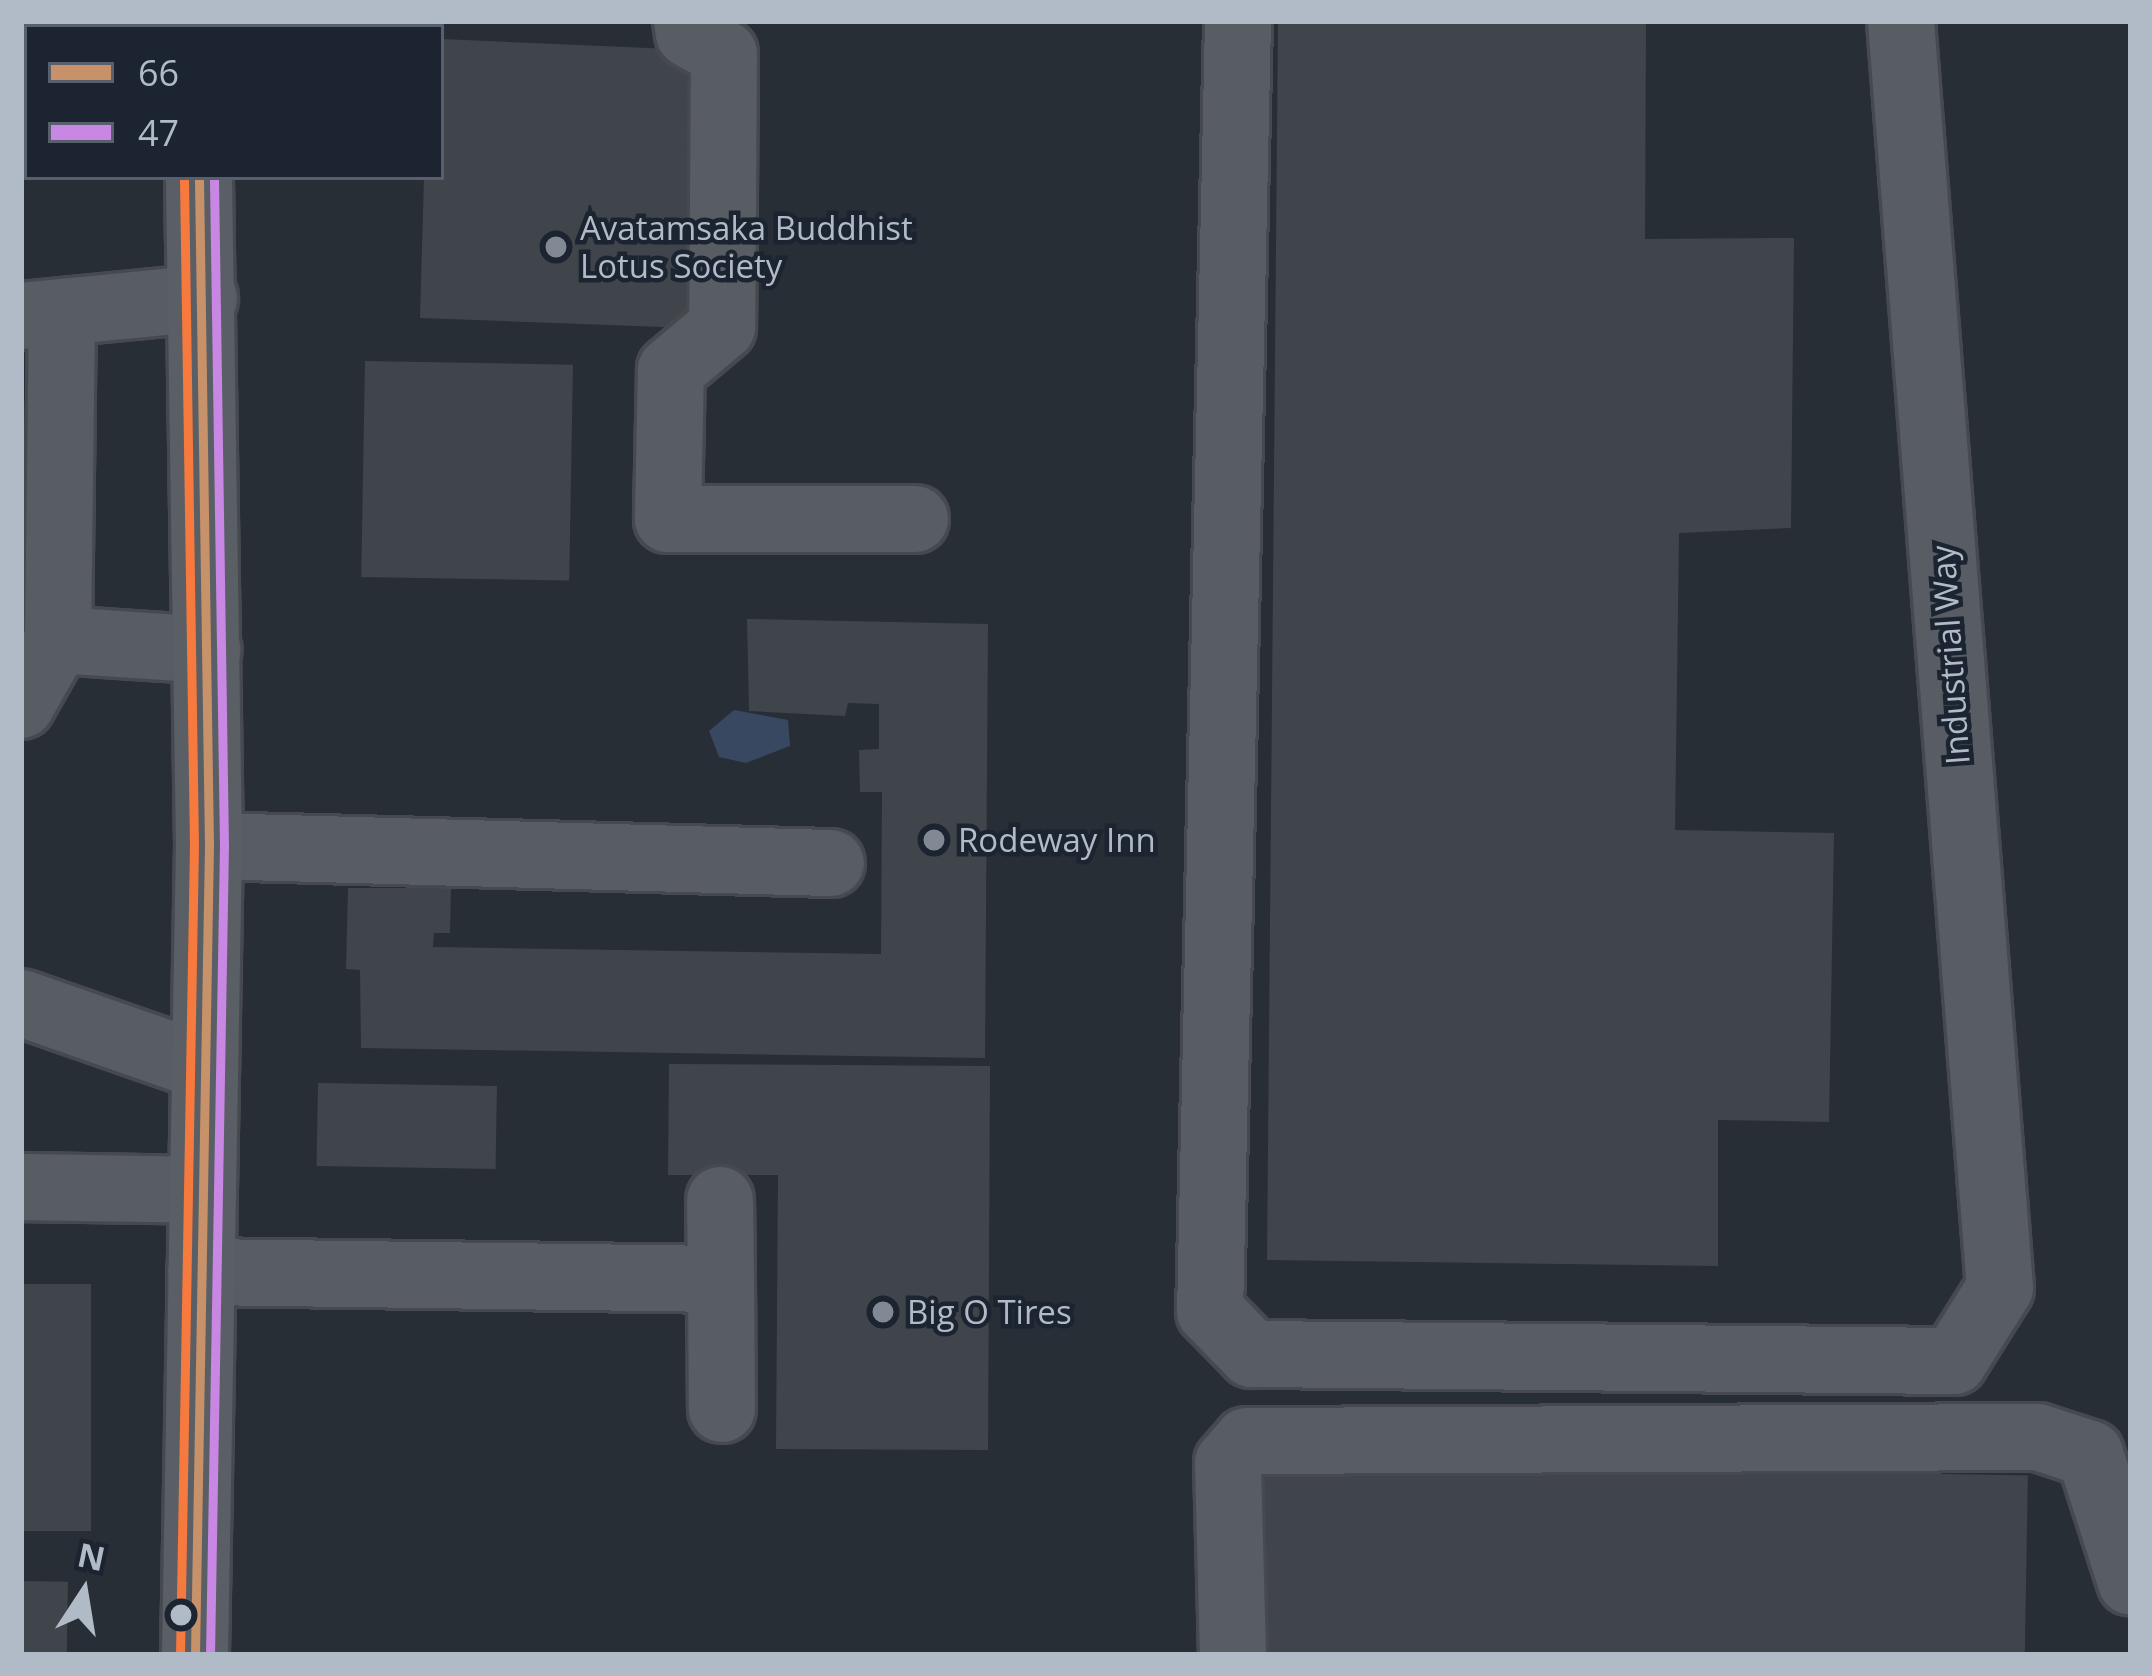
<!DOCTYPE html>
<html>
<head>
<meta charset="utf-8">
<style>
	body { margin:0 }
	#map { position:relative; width:2152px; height:1676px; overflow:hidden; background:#282e35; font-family:"Open Sans",sans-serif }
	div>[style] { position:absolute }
	.water>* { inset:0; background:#374860 }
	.building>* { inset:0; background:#40454c; transform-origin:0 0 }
	.roads { filter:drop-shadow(3px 0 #464a50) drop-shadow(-3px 0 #464a50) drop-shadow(0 3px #464a50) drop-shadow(0 -3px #464a50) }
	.minor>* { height:66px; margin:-33px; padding:0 33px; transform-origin:33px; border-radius:33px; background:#585c63 }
	.major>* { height:66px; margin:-33px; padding:0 33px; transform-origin:33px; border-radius:33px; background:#5a5f65 }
	.bus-1>* { height:9px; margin:-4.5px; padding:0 4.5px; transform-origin:4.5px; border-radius:4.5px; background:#c7916a }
	.bus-2>* { height:9px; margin:-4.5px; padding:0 4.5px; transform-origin:4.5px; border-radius:4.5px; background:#c787e3 }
	.bus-3>* { height:9px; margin:-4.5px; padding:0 4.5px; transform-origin:4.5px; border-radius:4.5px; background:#f6793e }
	.dots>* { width:33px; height:33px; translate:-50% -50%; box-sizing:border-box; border:6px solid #1b2430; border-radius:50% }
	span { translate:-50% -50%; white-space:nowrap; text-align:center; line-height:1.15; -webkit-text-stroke:9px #1b2430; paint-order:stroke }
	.poi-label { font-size:33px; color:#b1bac7 }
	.left { translate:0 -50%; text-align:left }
	.street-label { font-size:33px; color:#b1bac7 }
	.frame { position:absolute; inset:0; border:24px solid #b1bac7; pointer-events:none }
	.legend { position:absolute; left:24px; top:24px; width:420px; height:156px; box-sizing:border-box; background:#1b2430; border:3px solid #57606c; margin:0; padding:15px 21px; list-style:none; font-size:36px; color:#b1bac7 }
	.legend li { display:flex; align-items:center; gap:24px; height:60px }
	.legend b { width:60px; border:3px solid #57606c }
	.north { position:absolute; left:24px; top:1532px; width:120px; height:120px; -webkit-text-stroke:9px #1b2430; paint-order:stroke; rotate:12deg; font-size:33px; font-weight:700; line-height:48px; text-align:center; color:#b1bac7 }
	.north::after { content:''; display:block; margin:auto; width:42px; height:54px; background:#b1bac7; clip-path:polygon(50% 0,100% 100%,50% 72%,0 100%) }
</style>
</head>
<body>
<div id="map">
	<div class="water">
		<i style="clip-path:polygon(734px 710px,788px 720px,790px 746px,746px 763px,719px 757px,709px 731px)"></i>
	</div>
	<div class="building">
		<i style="clip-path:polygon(1278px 21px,1646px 21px,1645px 239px,1794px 238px,1791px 528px,1679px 533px,1675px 830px,1834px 833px,1829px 1122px,1718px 1120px,1718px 1266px,1267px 1260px)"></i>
		<i style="clip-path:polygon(441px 39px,695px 50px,689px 328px,420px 318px,424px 177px,441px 177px)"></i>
		<i style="left:365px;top:361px;width:208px;height:216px;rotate:1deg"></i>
		<i style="clip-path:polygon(747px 619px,988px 624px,985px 1058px,361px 1048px,360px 970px,346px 969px,348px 888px,451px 888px,450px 933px,434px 933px,433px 947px,881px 954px,882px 792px,860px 792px,859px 750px,879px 749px,879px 704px,848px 703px,845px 716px,749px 711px)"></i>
		<i style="clip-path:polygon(669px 1064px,990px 1066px,988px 1450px,776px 1449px,778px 1175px,668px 1175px)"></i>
		<i style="left:318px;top:1083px;width:179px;height:83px;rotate:1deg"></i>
		<i style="left:21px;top:1284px;width:70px;height:247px"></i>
		<i style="left:1261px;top:1462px;width:767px;height:193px;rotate:1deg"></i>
		<i style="left:21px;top:1581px;width:47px;height:74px;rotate:1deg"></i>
	</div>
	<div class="roads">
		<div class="minor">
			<i style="left:687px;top:21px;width:13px;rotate:81deg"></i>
			<i style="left:689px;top:34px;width:40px;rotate:29.7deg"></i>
			<i style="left:724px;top:54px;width:273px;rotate:90.4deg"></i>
			<i style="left:722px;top:327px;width:67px;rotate:139.9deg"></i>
			<i style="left:671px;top:370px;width:149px;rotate:91.2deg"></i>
			<i style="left:668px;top:519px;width:247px"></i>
			<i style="left:1238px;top:21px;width:1290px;rotate:91.24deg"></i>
			<i style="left:1210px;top:1311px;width:60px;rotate:45.7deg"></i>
			<i style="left:1252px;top:1354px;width:702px;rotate:0.57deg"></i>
			<i style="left:1954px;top:1361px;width:86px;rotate:-57.8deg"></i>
			<i style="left:2000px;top:1288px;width:1271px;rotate:-94.47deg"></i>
			<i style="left:21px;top:316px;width:184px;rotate:-5.6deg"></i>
			<i style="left:58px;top:640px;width:150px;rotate:3.8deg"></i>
			<i style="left:21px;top:705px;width:75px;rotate:-60.4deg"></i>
			<i style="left:58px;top:640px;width:324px;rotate:-89.3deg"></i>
			<i style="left:209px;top:846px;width:622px;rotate:1.57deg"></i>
			<i style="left:21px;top:1003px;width:195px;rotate:19.2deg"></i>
			<i style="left:21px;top:1187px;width:182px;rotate:0.9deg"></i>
			<i style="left:201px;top:1272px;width:520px;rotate:0.77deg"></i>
			<i style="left:721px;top:1279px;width:79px;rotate:-90.7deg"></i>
			<i style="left:721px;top:1279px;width:130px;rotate:89.6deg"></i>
			<i style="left:1233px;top:1655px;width:192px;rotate:-91.5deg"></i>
			<i style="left:1228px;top:1463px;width:29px;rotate:-49deg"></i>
			<i style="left:1247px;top:1441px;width:791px;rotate:-0.29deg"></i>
			<i style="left:2038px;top:1437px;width:55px;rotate:18.1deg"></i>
			<i style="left:2090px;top:1454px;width:134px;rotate:72.2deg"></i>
		</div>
		<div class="major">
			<i style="left:192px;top:21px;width:6px;rotate:81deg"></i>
			<i style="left:195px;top:1655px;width:809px;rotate:-89.01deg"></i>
			<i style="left:209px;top:846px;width:669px;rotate:-90.86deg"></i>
		</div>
	</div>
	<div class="bus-1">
		<i style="left:195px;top:1655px;width:809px;rotate:-89.01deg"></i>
		<i style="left:209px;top:846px;width:669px;rotate:-90.86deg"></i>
	</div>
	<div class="bus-2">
		<i style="left:210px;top:1655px;width:809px;rotate:-89.01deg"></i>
		<i style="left:224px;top:846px;width:669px;rotate:-90.86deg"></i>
	</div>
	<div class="bus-3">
		<i style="left:180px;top:1655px;width:809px;rotate:-89.01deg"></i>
		<i style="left:194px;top:846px;width:669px;rotate:-90.86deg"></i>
	</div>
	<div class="dots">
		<i style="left:556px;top:247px;background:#818994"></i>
		<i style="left:934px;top:840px;background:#818994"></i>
		<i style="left:883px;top:1312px;background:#818994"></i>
		<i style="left:181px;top:1615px;background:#b1bac7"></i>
	</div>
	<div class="poi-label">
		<span class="left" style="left:580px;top:247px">Avatamsaka Buddhist<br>Lotus Society</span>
		<span class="left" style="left:958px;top:840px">Rodeway Inn</span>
		<span class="left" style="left:907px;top:1312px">Big O Tires</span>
	</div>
	<div class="street-label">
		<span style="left:1950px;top:655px;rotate:-94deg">Industrial Way</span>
	</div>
	<div class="frame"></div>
	<ul class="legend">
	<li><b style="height:15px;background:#c7916a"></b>66</li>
	<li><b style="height:15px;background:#c787e3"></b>47</li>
	</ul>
	<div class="north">N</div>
</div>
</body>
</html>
